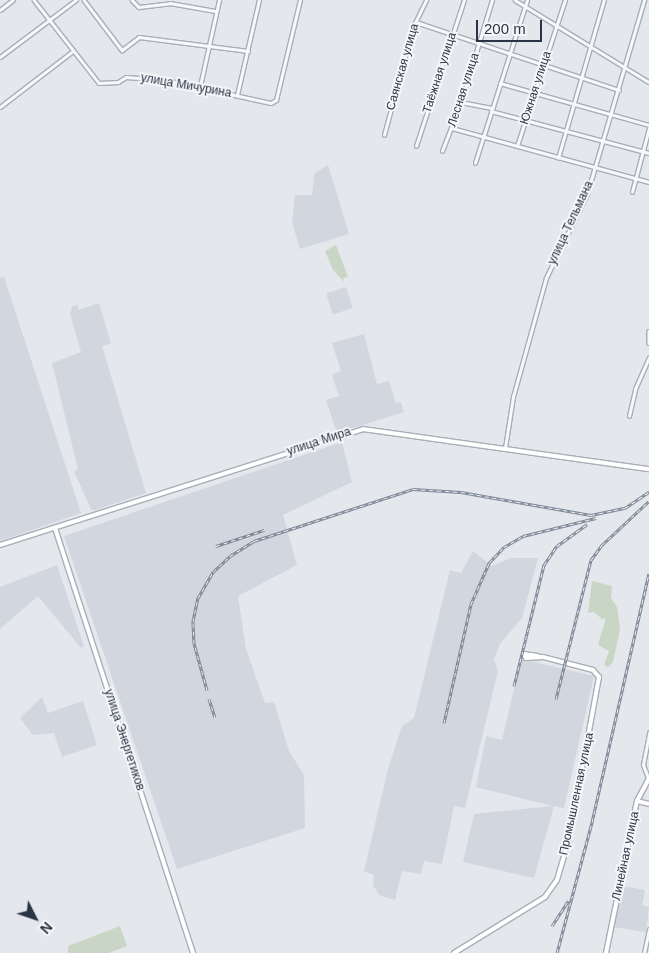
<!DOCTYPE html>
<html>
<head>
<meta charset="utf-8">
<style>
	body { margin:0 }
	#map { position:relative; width:649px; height:953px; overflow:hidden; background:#e4e7ec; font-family:Arial,sans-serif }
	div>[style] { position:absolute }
	.built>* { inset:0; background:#d2d6de; transform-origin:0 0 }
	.green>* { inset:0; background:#c9d6c5 }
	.roads { filter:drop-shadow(1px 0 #a9aeb7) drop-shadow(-1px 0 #a9aeb7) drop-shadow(0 1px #a9aeb7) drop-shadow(0 -1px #a9aeb7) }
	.street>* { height:2.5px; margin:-1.25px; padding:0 1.25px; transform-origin:1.25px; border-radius:1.25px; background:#f7f8fa }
	.secondary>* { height:4px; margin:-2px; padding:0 2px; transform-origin:2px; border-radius:2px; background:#fff }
	.rail>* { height:3px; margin-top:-1.5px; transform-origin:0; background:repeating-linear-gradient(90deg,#f4f6f9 0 4px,#7d8696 0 8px); box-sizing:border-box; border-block:1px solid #7d8696 }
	span { translate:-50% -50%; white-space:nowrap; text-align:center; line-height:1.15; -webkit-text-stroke:4px #f4f6f9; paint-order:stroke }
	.street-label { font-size:12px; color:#2b3445 }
	.north { position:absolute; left:10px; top:893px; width:50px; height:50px; -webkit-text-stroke:4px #f4f6f9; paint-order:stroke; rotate:131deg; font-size:14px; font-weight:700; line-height:20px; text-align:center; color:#2b3445 }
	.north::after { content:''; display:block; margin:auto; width:18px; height:22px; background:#2b3445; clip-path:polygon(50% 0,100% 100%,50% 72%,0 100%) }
	.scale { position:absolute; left:476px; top:20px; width:66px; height:22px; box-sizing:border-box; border:2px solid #2b3445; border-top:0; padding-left:6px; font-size:15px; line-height:18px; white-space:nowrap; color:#2b3445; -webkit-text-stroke:4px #f4f6f9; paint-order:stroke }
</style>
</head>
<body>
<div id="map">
	<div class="built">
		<i style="clip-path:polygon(328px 165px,349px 234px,300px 249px,292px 222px,295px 195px,312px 195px,314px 174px)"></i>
		<i style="clip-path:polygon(4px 277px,81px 513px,0 541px,0 278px)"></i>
		<i style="left:346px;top:287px;width:22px;height:21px;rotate:72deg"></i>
		<i style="clip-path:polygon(99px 303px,111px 343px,102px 346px,146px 493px,92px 511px,74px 471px,78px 469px,52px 363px,81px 352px,70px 314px,72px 306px,77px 305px,79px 310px)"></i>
		<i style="clip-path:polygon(364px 334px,377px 384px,389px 381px,396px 403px,401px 402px,404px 412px,337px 433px,326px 400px,339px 396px,332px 375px,341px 371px,332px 343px)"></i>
		<i style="clip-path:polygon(342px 442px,352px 482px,283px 515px,297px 565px,238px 596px,246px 649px,265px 703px,274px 702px,289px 751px,304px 775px,305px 828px,177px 869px,64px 536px)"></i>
		<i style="clip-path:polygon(473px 551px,492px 566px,511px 558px,538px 558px,522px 618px,500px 644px,494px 659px,498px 671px,465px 808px,454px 806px,442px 864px,424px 861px,421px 874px,402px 871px,395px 900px,379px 895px,373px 885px,374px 875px,364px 871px,388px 769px,402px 726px,414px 718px,450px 570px,461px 573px)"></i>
		<i style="clip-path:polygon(57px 565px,84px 646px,81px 648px,38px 596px,0 629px,0 587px)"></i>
		<i style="clip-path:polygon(521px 659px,594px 676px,564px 808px,554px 806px,534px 878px,463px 862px,474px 814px,553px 806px,476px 787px,486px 736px,502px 740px)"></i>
		<i style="clip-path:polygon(42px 697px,48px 713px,83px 701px,97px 745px,62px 757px,54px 733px,33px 735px,20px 718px)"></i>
		<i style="clip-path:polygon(623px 886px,645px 890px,642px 905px,649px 907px,646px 932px,614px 927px)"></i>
	</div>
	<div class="green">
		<i style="clip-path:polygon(336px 245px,348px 277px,343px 278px,344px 282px,333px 270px,325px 251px)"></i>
		<i style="clip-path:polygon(592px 581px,612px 586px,611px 598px,617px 607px,620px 629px,613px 662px,608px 667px,604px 665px,609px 651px,598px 645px,606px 618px,602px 619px,594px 612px,588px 613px)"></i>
		<i style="clip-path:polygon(120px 926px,127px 946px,109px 953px,68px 953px,68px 946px)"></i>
	</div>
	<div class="roads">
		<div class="street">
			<i style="left:34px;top:0;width:105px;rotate:51.9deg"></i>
			<i style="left:99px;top:83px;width:19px;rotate:-3deg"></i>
			<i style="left:118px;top:82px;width:9px;rotate:-32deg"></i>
			<i style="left:126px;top:77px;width:40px;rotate:4.3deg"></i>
			<i style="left:166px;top:80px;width:107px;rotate:12.4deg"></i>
			<i style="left:271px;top:103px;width:6px;rotate:-31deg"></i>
			<i style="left:276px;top:100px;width:103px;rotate:-76.5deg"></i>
			<i style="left:84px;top:0;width:63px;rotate:52.8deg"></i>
			<i style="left:122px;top:50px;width:21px;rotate:-37deg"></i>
			<i style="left:139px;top:37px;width:110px;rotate:7.3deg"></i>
			<i style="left:132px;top:0;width:10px;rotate:45deg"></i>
			<i style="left:139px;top:7px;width:31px;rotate:-7deg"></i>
			<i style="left:170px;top:3px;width:47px;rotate:9.9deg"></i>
			<i style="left:515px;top:0;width:157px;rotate:31.5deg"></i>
			<i style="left:0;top:10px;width:16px;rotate:-38deg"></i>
			<i style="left:416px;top:22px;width:214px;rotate:18.5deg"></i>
			<i style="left:0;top:57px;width:95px;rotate:-36.9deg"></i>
			<i style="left:500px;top:83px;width:155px;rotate:15.7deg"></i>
			<i style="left:200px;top:86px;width:88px;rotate:-77.5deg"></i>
			<i style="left:237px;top:95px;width:98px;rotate:-77deg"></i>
			<i style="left:461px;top:102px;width:32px;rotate:11deg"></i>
			<i style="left:0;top:107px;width:92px;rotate:-37.5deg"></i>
			<i style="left:491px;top:111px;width:163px;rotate:14.9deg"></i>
			<i style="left:452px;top:128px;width:204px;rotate:15.3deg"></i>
			<i style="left:384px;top:135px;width:112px;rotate:-75deg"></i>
			<i style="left:413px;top:27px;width:30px;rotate:-64deg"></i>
			<i style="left:416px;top:146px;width:154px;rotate:-71.8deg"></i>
			<i style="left:517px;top:146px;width:154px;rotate:-71.8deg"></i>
			<i style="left:442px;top:151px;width:53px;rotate:-68.8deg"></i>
			<i style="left:461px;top:102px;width:107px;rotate:-73.1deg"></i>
			<i style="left:558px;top:158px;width:165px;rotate:-73.8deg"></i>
			<i style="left:475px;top:163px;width:171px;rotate:-72.3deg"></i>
			<i style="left:632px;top:192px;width:66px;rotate:-75.1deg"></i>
			<i style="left:649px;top:331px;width:12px;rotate:90deg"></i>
			<i style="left:629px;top:416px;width:28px;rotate:-77deg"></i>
			<i style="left:635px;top:389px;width:34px;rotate:-66deg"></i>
			<i style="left:505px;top:448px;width:52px;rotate:-81.1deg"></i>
			<i style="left:513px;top:397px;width:123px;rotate:-74.5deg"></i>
			<i style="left:546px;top:278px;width:93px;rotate:-64deg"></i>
			<i style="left:587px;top:194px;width:202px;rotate:-73.6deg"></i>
			<i style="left:648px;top:778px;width:14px;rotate:-111deg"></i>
			<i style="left:643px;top:765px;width:33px;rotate:-79deg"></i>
			<i style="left:644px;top:953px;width:24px;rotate:-78deg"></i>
		</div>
		<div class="secondary">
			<i style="left:55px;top:528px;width:447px;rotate:72deg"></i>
			<i style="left:0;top:545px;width:381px;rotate:-17.7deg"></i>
			<i style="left:363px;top:429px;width:289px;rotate:8deg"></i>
			<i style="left:637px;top:801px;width:12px;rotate:14deg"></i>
			<i style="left:454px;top:953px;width:107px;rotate:-31.6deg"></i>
			<i style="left:545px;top:897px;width:21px;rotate:-55deg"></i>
			<i style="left:557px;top:880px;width:43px;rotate:-73.7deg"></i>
			<i style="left:569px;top:839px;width:165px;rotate:-79.5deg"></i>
			<i style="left:599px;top:677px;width:9px;rotate:-131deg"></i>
			<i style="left:593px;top:670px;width:52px;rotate:-165.4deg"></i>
			<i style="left:543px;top:657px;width:17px;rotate:177deg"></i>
			<i style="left:526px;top:658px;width:4px;rotate:-117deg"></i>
			<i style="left:524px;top:654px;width:14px;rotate:8deg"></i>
			<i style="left:606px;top:953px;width:155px;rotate:-78.5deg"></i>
			<i style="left:637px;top:801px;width:26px;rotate:-62deg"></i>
		</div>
	</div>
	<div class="rail">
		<i style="left:216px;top:546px;width:51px;rotate:-18.4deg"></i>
		<i style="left:514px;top:686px;width:125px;rotate:-76.1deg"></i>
		<i style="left:544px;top:565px;width:23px;rotate:-56deg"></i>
		<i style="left:557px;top:546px;width:37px;rotate:-36deg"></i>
		<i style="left:207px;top:690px;width:49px;rotate:-105.5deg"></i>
		<i style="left:194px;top:643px;width:22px;rotate:-93deg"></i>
		<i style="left:193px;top:621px;width:24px;rotate:-78deg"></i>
		<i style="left:198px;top:598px;width:30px;rotate:-60deg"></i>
		<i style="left:213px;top:572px;width:23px;rotate:-43deg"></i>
		<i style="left:230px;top:556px;width:28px;rotate:-32deg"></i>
		<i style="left:254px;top:541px;width:167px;rotate:-18.1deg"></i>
		<i style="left:413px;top:489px;width:48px;rotate:3.6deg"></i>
		<i style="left:461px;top:492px;width:132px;rotate:10deg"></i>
		<i style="left:591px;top:515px;width:35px;rotate:-12deg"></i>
		<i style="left:625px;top:508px;width:29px;rotate:-34deg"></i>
		<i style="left:209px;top:699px;width:19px;rotate:72deg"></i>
		<i style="left:556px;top:699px;width:143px;rotate:-75.9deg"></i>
		<i style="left:591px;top:560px;width:19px;rotate:-54deg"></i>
		<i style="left:602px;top:545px;width:64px;rotate:-43.1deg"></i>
		<i style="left:444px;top:723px;width:122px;rotate:-77.2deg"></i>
		<i style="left:471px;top:604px;width:45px;rotate:-66.3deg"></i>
		<i style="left:489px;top:563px;width:22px;rotate:-47deg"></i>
		<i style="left:504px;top:547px;width:22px;rotate:-30deg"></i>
		<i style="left:523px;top:536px;width:75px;rotate:-13.9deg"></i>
		<i style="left:552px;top:926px;width:30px;rotate:-57deg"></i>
		<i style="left:557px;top:953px;width:136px;rotate:-75deg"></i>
		<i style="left:592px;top:822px;width:255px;rotate:-77.1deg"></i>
	</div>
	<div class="street-label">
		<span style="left:403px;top:67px;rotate:-74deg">Саянская улица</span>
		<span style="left:440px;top:73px;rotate:-72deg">Таёжная улица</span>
		<span style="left:186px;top:86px;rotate:10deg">улица Мичурина</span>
		<span style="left:536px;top:88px;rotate:-72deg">Южная улица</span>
		<span style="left:464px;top:90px;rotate:-72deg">Лесная улица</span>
		<span style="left:571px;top:223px;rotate:-65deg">улица Тельмана</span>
		<span style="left:319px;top:442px;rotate:-18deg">улица Мира</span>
		<span style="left:124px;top:740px;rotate:72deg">улица Энергетиков</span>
		<span style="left:577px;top:794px;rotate:-78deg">Промышленная улица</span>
		<span style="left:626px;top:856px;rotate:-78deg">Линейная улица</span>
	</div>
	<div class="north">N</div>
	<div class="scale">200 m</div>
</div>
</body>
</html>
